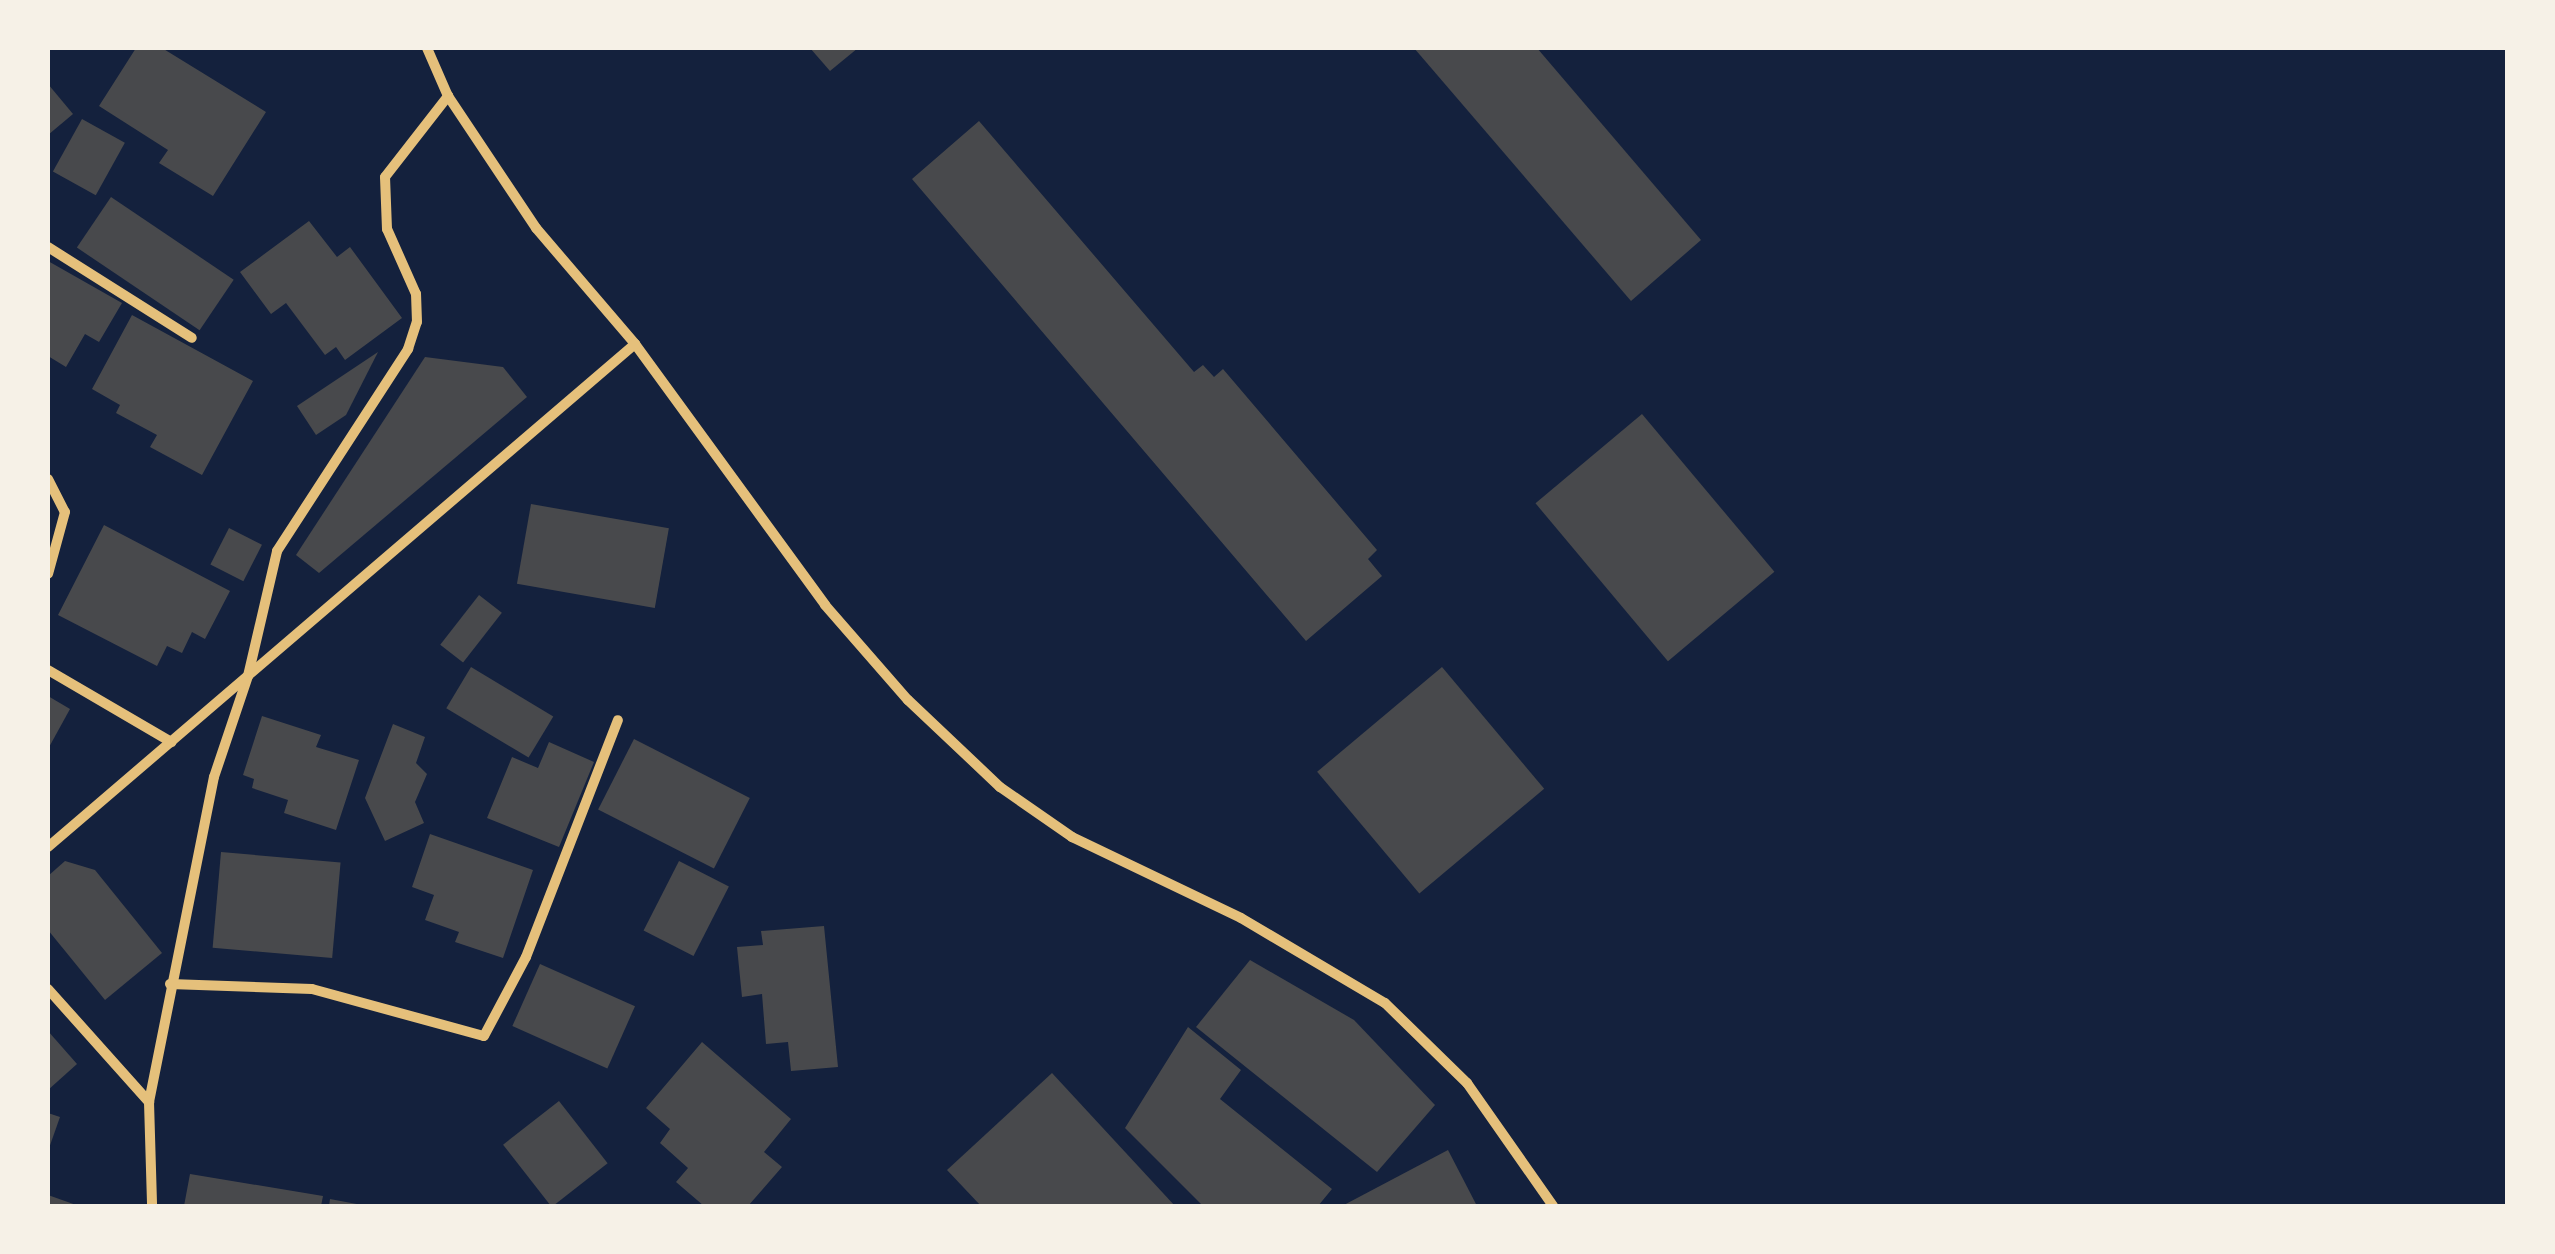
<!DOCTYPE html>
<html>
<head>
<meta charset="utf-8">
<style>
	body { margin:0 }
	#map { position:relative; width:2555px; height:1254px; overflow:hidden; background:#14213d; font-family:Cabin,sans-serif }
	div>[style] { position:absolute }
	.building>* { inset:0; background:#48494c; transform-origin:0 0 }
	.minor>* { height:10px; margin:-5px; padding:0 5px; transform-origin:5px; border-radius:5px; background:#e5c07b }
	span { translate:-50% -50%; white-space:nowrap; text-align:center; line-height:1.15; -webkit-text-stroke:8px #f6f1e7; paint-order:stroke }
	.frame { position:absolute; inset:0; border:50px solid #f6f1e7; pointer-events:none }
</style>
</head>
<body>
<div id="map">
	<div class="building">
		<i style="clip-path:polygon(136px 48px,162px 48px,266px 112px,213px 196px,159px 163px,168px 150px,99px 106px)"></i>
		<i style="clip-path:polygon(810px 48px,858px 48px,830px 71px)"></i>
		<i style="clip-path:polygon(1414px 48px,1537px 48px,1701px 240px,1631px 301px)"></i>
		<i style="clip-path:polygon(48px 84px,73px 114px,48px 135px)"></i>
		<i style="left:82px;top:119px;width:49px;height:60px;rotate:29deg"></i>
		<i style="clip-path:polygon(979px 121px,1194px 372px,1203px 365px,1214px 377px,1223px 369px,1377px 550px,1368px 559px,1382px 576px,1306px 641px,912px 179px)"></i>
		<i style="left:111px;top:197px;width:148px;height:61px;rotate:34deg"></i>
		<i style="clip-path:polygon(309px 221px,337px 257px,350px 247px,402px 318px,345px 360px,336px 347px,325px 355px,286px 303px,271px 314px,240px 272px)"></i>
		<i style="clip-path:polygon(48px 261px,122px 303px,99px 342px,85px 334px,66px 367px,48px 356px)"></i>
		<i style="clip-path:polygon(132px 315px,253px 381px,202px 475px,150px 447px,157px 435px,116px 413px,120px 405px,92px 389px)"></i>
		<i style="clip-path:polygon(378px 352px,346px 415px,316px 435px,297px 406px)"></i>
		<i style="clip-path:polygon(425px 357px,503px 367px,527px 397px,319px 573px,296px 555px)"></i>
		<i style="left:1642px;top:414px;width:206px;height:139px;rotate:50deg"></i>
		<i style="left:531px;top:504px;width:140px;height:81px;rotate:10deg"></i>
		<i style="clip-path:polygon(104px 525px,230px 591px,205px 639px,192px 632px,182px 653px,167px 646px,157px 666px,58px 615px)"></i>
		<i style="left:229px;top:528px;width:37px;height:41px;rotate:27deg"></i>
		<i style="left:479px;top:595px;width:29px;height:63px;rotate:38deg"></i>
		<i style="left:471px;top:667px;width:96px;height:48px;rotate:31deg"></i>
		<i style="left:1442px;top:667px;width:159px;height:163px;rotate:50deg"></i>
		<i style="clip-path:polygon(48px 696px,70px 709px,48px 749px)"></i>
		<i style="clip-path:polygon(262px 716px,321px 735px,316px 747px,359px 760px,336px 830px,284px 813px,288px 800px,252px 788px,254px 779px,243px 775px)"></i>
		<i style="clip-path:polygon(393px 724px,425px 737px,416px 763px,427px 774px,415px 802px,424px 823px,385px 841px,365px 798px)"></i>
		<i style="left:634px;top:739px;width:130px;height:79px;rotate:27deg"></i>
		<i style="clip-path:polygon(549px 742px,594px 762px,559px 847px,487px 818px,512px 757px,538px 768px)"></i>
		<i style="clip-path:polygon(430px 834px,533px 870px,503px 958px,455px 942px,459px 932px,425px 920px,434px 895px,412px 887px)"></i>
		<i style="left:221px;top:852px;width:120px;height:96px;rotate:5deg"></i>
		<i style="clip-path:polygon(65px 861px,95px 870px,162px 953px,105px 1000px,48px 930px,48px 876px)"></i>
		<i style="left:679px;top:861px;width:56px;height:78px;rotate:27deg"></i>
		<i style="clip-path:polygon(824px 926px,838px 1067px,791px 1071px,788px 1042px,766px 1044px,762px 994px,742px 997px,737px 947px,763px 945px,761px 931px)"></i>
		<i style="clip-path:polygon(1250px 960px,1354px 1020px,1435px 1105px,1377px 1172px,1196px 1027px)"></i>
		<i style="left:540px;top:964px;width:104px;height:68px;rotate:24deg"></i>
		<i style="clip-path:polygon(1188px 1027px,1241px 1070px,1220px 1099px,1332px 1189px,1318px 1206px,1203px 1206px,1125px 1128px)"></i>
		<i style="clip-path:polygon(48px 1031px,77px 1064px,48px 1090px)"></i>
		<i style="clip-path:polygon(702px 1042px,791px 1119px,764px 1152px,782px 1167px,748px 1206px,704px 1206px,676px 1182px,688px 1168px,660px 1143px,670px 1129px,646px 1108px)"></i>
		<i style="clip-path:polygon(1052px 1073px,1175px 1206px,981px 1206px,947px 1170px)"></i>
		<i style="left:559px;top:1101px;width:79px;height:71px;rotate:52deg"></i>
		<i style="clip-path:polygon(48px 1113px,60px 1117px,48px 1151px)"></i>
		<i style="clip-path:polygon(1448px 1150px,1477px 1206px,1342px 1206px)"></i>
		<i style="clip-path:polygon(190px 1174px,323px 1196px,321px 1206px,184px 1206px)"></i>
		<i style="clip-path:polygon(48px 1195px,79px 1206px,48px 1206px)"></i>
		<i style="clip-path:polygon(330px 1199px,362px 1205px,362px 1206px,329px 1206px)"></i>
	</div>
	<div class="minor">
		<i style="left:427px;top:48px;width:52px;rotate:66.4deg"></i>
		<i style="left:448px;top:96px;width:159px;rotate:56.3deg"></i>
		<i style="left:536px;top:228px;width:153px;rotate:49.5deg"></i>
		<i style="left:635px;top:344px;width:323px;rotate:53.9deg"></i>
		<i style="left:825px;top:605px;width:126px;rotate:48.9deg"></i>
		<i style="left:908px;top:700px;width:127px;rotate:43.4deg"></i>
		<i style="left:1000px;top:787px;width:88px;rotate:34.8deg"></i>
		<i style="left:1072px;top:837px;width:187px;rotate:25.6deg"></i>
		<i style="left:1241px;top:918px;width:167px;rotate:30.6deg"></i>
		<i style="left:1385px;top:1003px;width:115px;rotate:44.3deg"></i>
		<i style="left:1467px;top:1083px;width:150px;rotate:55deg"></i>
		<i style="left:48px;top:247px;width:170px;rotate:32.3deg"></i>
		<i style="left:48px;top:479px;width:37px;rotate:63deg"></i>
		<i style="left:65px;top:512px;width:64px;rotate:105.3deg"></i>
		<i style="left:48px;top:670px;width:143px;rotate:30.3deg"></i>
		<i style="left:48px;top:847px;width:773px;rotate:-40.59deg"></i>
		<i style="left:170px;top:984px;width:142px;rotate:2deg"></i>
		<i style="left:312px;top:989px;width:178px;rotate:15.3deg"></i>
		<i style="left:484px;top:1036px;width:89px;rotate:-62deg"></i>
		<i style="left:526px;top:957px;width:254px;rotate:-68.8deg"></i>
		<i style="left:48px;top:989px;width:152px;rotate:48.2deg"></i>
		<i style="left:149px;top:1102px;width:331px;rotate:-78.7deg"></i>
		<i style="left:214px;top:777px;width:107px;rotate:-71.4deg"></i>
		<i style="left:248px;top:676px;width:128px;rotate:-76.9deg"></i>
		<i style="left:277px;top:551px;width:241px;rotate:-57deg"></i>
		<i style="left:408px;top:349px;width:28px;rotate:-72deg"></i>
		<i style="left:417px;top:322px;width:28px;rotate:-92deg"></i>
		<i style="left:416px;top:294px;width:71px;rotate:-114deg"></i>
		<i style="left:387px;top:229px;width:52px;rotate:-92.2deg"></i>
		<i style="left:385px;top:177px;width:103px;rotate:-52.1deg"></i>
		<i style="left:149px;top:1102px;width:104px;rotate:88.3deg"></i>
	</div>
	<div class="frame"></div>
</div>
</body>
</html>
